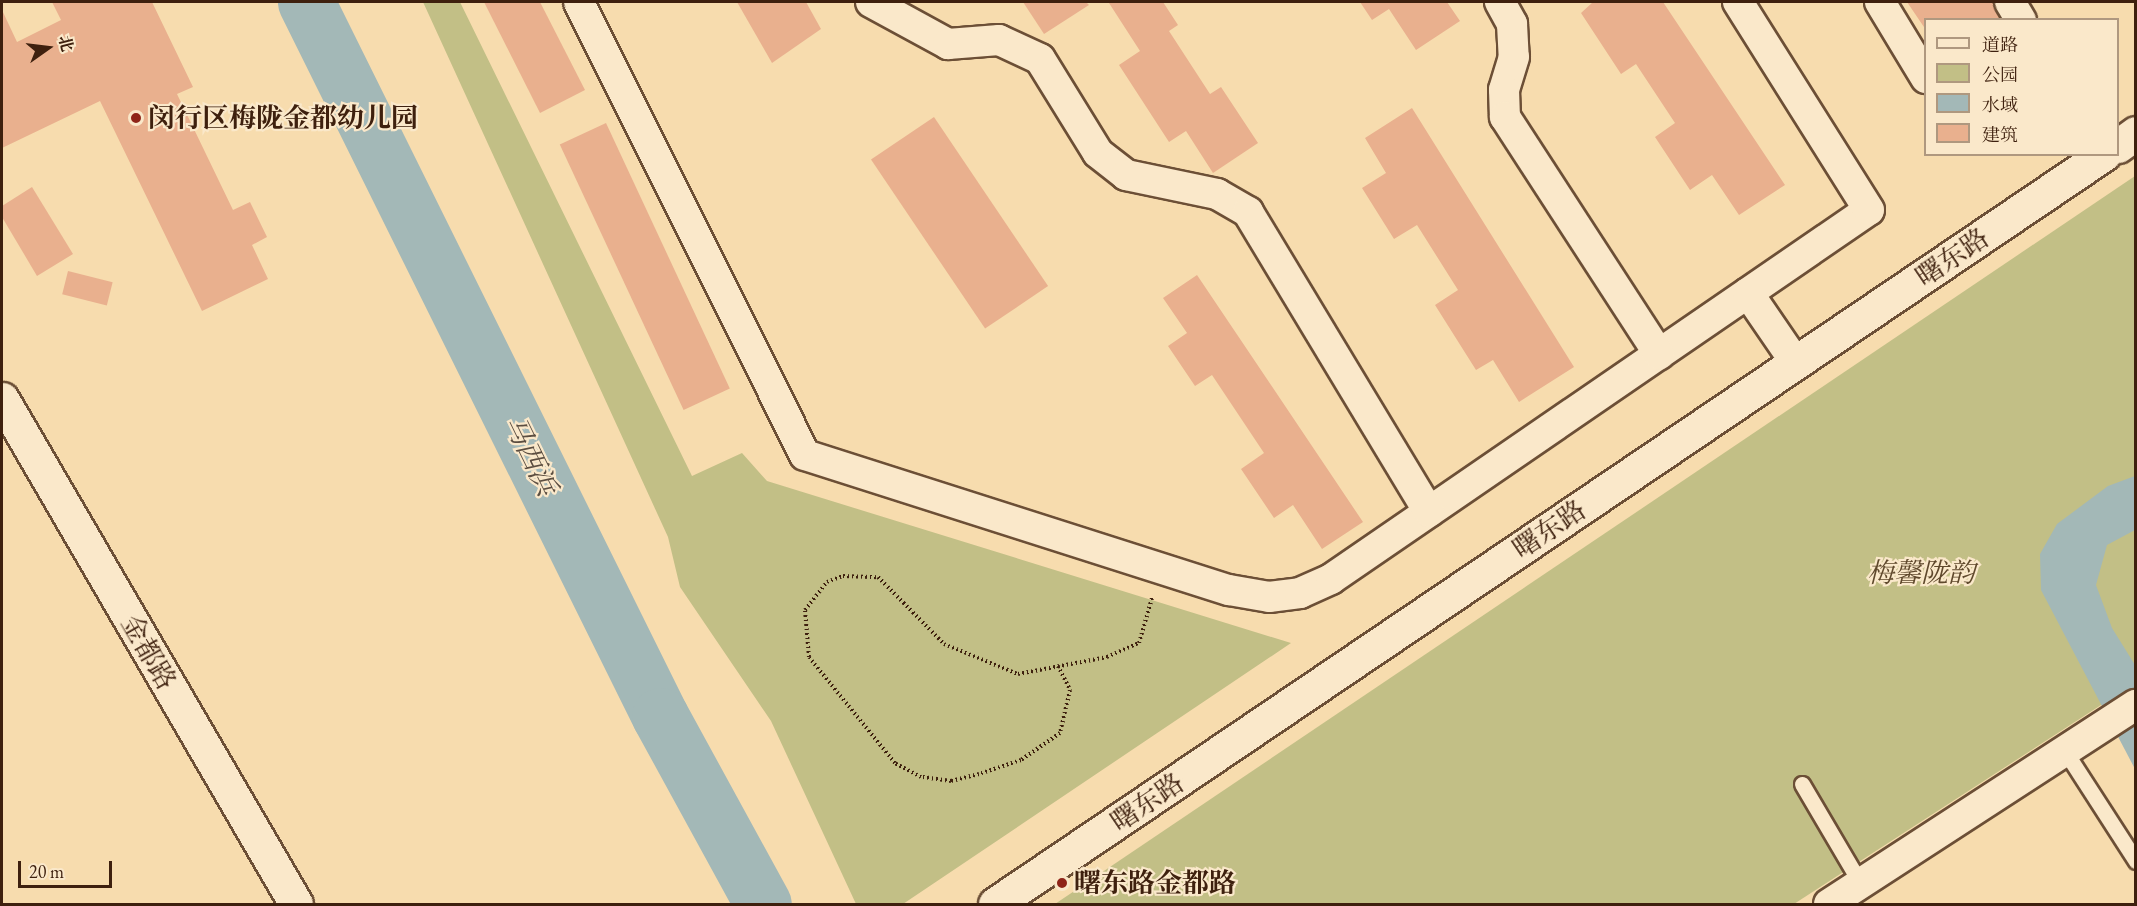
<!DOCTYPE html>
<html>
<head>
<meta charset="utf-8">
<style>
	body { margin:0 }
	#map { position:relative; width:2137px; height:906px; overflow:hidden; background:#f7dcae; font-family:"EB Garamond","Noto Serif SC",serif }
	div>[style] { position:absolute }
	.green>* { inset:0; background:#c2bf86 }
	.water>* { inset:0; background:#a3b8b7 }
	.river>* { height:57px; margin:-28.5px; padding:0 28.5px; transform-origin:28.5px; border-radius:28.5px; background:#a3b8b7 }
	.building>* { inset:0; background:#e9b08e; transform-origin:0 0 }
	.path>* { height:4px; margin-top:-2px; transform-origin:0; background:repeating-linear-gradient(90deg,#3e200e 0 1.5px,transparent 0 4.5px) }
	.roads { filter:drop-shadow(2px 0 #6c4f36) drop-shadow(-2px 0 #6c4f36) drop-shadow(0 2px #6c4f36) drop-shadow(0 -2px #6c4f36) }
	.service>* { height:15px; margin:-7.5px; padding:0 7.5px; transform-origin:7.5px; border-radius:7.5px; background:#fae8ca }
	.minor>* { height:30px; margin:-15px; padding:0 15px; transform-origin:15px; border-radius:15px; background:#fae8ca }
	.tertiary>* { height:33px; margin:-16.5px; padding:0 16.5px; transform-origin:16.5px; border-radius:16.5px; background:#fae8ca }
	.secondary>* { height:33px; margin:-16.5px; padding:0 16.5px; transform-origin:16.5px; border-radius:16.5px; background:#fae8ca }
	.dots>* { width:16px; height:16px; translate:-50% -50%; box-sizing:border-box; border:3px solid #fae8ca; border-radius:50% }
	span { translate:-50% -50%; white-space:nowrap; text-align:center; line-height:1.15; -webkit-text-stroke:4.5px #fae8ca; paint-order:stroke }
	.poi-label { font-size:27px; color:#3e200e; font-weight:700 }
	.left { translate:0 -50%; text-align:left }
	.street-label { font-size:27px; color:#3e200e }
	.park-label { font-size:27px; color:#5f482c; font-style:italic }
	.water-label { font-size:28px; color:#5c4e41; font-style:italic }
	.frame { position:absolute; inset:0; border:3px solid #3e200e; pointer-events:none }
	.legend { position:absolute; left:1924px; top:18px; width:195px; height:138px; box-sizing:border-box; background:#fae8ca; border:2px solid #af987f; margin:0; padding:8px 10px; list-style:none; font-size:18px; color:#3e200e }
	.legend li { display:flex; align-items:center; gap:12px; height:30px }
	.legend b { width:30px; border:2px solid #af987f }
	.north { position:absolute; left:18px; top:18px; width:60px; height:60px; -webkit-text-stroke:4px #fae8ca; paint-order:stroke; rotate:76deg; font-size:16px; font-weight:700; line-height:24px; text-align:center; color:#3e200e }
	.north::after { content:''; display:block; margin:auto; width:21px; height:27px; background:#3e200e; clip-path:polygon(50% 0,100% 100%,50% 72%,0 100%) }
	.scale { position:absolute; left:18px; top:861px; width:94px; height:27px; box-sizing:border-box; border:3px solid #3e200e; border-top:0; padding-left:8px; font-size:18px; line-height:21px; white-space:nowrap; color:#3e200e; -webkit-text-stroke:4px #fae8ca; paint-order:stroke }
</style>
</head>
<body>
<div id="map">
	<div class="green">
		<i style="clip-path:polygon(423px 2px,460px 2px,692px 476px,742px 453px,767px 481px,1291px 643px,903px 904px,856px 904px,771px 721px,680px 587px,668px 537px)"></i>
		<i style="clip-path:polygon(2135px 176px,2135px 683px,1794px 904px,1055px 904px)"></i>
	</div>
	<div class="water">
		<i style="clip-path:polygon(2135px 476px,2135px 530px,2107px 545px,2096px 585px,2112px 628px,2135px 665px,2135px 769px,2041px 590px,2040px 554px,2057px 524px,2108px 486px)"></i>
	</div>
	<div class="river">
		<i style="left:306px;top:2px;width:797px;rotate:63.63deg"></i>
		<i style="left:660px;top:716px;width:214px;rotate:61.3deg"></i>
	</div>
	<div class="building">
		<i style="clip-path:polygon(52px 2px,152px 2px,193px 87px,177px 94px,233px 210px,250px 202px,267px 237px,252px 245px,268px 279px,202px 311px,100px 101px,2px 148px,2px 10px,17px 42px,61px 20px)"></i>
		<i style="clip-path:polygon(484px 2px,540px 2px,585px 90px,540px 113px)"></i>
		<i style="clip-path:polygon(737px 2px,806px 2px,821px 29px,772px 63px)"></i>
		<i style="clip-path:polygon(1023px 2px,1086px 2px,1089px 5px,1044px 34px)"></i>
		<i style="clip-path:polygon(1163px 2px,1178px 25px,1169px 31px,1210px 94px,1221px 87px,1258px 143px,1213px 173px,1186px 131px,1169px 142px,1119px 65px,1140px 51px,1109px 3px)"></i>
		<i style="clip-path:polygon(1360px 2px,1447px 2px,1460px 21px,1416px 50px,1389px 9px,1372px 20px)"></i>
		<i style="clip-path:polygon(1593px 2px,1663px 2px,1785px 185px,1739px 215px,1712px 175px,1690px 190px,1655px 137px,1675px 123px,1636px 64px,1621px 74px,1581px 13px)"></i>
		<i style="clip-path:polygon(1907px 2px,1995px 2px,2007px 20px,1926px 20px,1926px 30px)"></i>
		<i style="clip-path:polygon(1412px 108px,1574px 367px,1519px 402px,1493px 360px,1476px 370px,1435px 305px,1458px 290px,1417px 225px,1394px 239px,1362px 188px,1386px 173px,1365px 138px)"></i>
		<i style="left:934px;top:117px;width:204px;height:76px;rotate:56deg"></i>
		<i style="left:606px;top:123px;width:293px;height:51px;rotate:65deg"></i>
		<i style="clip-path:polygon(32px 187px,73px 254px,37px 276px,2px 217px,2px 206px)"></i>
		<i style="left:68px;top:271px;width:46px;height:24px;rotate:14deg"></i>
		<i style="clip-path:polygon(1197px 275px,1363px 522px,1322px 549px,1293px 505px,1274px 518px,1241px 469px,1264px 453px,1212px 375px,1195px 386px,1168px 346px,1187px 333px,1163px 298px)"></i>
	</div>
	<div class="path">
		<i style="left:1058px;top:666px;width:27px;rotate:63deg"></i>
		<i style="left:1070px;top:690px;width:44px;rotate:103.1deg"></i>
		<i style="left:1060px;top:733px;width:47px;rotate:145.3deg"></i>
		<i style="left:1021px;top:760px;width:44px;rotate:161.6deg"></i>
		<i style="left:979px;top:774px;width:29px;rotate:166deg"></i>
		<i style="left:951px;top:781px;width:30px;rotate:-172deg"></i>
		<i style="left:921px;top:777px;width:30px;rotate:-152deg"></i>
		<i style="left:895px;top:763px;width:136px;rotate:-129.1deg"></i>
		<i style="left:809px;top:657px;width:47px;rotate:-94.9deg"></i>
		<i style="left:805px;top:610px;width:36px;rotate:-52deg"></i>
		<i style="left:827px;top:582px;width:17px;rotate:-21deg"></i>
		<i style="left:843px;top:576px;width:35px;rotate:2deg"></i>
		<i style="left:878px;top:577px;width:94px;rotate:45.4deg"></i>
		<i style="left:944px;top:644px;width:80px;rotate:22.1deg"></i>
		<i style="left:1018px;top:674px;width:91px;rotate:-10.8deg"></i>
		<i style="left:1107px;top:657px;width:35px;rotate:-24deg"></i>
		<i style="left:1139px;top:643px;width:47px;rotate:-73.9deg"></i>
	</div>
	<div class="roads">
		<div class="service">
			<i style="left:2065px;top:751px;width:131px;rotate:57.2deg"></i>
			<i style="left:1802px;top:784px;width:116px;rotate:59.5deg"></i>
		</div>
		<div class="minor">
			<i style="left:579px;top:2px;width:506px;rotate:63.49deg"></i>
			<i style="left:805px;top:455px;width:445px;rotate:17.7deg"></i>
			<i style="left:1229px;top:590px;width:41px;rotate:9.9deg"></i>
			<i style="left:1269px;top:597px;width:31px;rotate:-7deg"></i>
			<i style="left:1300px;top:593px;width:34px;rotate:-24deg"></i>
			<i style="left:1331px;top:579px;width:652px;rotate:-34.45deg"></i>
			<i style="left:1869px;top:210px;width:246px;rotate:-122.2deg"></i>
			<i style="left:871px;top:2px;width:88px;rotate:28.6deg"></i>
			<i style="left:948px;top:44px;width:51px;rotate:-4.5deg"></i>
			<i style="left:999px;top:40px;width:45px;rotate:24.9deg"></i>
			<i style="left:1040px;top:59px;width:110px;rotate:58.3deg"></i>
			<i style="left:1098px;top:153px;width:36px;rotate:38deg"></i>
			<i style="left:1126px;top:175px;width:93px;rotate:11.8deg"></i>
			<i style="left:1217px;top:194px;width:36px;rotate:30deg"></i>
			<i style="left:1248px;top:212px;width:350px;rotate:58.9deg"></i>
			<i style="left:1500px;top:2px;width:25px;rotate:61deg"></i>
			<i style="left:1512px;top:24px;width:33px;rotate:87deg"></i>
			<i style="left:1514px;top:57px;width:34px;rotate:107deg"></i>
			<i style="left:1504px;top:90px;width:27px;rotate:88deg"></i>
			<i style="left:1505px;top:117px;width:283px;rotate:57deg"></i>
			<i style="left:1880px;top:2px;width:89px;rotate:58.8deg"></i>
			<i style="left:2010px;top:2px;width:21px;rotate:59deg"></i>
			<i style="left:1748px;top:293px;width:85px;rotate:55.6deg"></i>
			<i style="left:1829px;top:904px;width:366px;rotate:-33deg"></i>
		</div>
		<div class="tertiary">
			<i style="left:2118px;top:146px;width:22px;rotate:-36deg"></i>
			<i style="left:995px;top:904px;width:1339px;rotate:-34.07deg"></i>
		</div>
		<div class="secondary">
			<i style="left:2px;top:399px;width:584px;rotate:59.79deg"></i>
		</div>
	</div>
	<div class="dots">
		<i style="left:136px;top:118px;background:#8f2418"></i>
		<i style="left:1062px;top:883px;background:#8f2418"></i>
	</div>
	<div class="poi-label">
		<span class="left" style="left:148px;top:118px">闵行区梅陇金都幼儿园</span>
		<span class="left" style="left:1074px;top:883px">曙东路金都路</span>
	</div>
	<div class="street-label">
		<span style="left:1952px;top:257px;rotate:-34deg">曙东路</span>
		<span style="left:1549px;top:529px;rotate:-34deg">曙东路</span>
		<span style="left:149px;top:652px;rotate:60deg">金都路</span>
		<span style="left:1147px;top:802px;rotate:-34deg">曙东路</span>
	</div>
	<div class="park-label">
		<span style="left:1921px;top:573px">梅馨陇韵</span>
	</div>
	<div class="water-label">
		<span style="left:531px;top:455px;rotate:64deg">马西浜</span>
	</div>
	<div class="frame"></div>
	<ul class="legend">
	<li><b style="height:8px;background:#fae8ca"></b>道路</li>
	<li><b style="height:16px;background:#c2bf86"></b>公园</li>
	<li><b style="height:16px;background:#a3b8b7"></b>水域</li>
	<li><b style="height:16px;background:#e9b08e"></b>建筑</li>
	</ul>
	<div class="north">北</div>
	<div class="scale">20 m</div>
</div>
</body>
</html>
